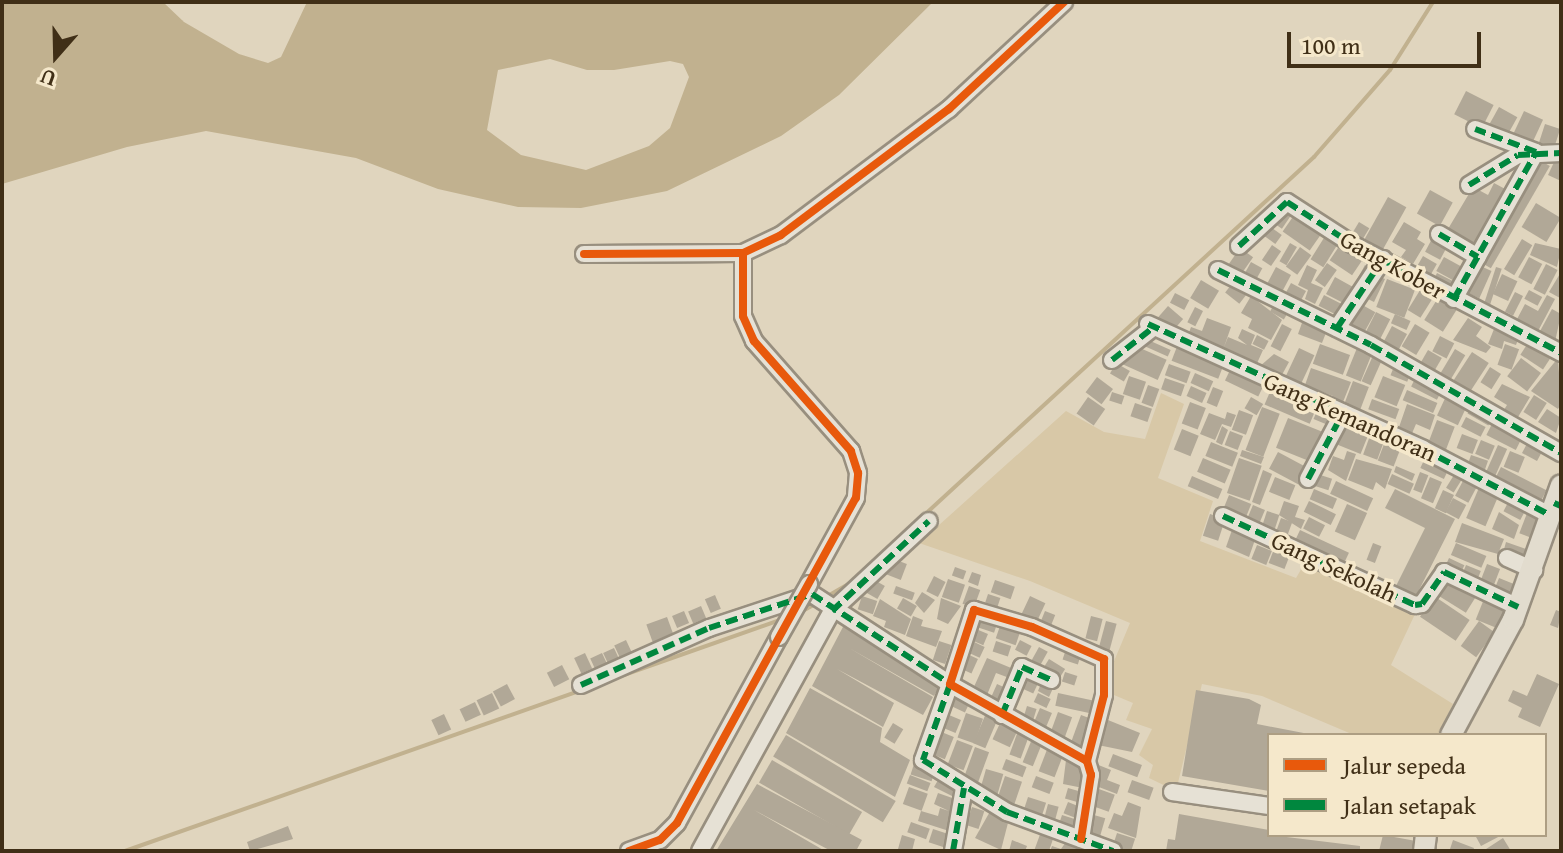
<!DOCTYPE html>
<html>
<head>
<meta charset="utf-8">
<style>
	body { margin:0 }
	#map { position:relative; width:1563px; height:853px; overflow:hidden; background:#e0d5be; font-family:"Gentium Book Plus",serif }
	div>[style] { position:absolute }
	.green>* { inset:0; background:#d8c8a7 }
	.water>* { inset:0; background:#c1b18f }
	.stream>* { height:4px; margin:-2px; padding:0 2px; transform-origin:2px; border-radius:2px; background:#c1b18f }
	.building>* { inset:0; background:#b1a897; transform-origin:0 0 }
	.roads { filter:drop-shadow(2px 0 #988f7f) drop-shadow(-2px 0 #988f7f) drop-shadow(0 2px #988f7f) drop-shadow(0 -2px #988f7f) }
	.minor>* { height:16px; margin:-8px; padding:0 8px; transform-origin:8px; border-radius:8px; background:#e6e1d5 }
	.major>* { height:20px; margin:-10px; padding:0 10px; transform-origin:10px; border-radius:10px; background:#e2dcce }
	.bridges { filter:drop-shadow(2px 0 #988f7f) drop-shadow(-2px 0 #988f7f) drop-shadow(0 2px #988f7f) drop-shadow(0 -2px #988f7f) }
	.minor-bridge>* { height:16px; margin:-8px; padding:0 8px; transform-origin:8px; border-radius:8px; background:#e6e1d5 }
	.quiet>* { height:6px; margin-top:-3px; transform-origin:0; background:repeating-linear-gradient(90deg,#00873e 0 12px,transparent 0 18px) }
	.cycleway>* { height:8px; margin:-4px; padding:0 4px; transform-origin:4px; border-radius:4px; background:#e8590c }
	span { translate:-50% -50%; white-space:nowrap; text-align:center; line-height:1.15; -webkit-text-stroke:7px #f5e8cb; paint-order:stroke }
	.street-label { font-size:24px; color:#402f17 }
	.frame { position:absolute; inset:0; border:4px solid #402f17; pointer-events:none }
	.legend { position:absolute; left:1267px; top:733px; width:280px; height:104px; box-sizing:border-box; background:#f5e8cb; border:2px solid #ad9e83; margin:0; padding:10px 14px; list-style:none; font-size:24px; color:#402f17 }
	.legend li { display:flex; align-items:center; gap:16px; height:40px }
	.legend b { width:40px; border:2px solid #ad9e83 }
	.north { position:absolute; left:16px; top:16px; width:80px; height:80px; -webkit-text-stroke:6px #f5e8cb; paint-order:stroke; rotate:200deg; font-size:22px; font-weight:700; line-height:32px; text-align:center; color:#402f17 }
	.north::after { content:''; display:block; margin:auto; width:28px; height:36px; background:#402f17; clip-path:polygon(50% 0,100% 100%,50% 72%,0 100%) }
	.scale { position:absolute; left:1287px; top:32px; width:194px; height:36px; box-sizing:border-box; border:4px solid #402f17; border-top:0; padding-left:10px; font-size:24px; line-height:28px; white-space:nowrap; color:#402f17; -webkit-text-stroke:6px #f5e8cb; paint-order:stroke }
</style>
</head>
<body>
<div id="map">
	<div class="green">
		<i style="clip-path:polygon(1161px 393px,1184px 404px,1158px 478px,1213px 501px,1200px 541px,1296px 578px,1309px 556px,1416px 612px,1391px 665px,1453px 704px,1438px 735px,1354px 735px,1262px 696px,1202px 684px,1176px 791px,1149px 778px,1153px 765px,1139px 755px,1152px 729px,1126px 720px,1133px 703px,1102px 690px,1130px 623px,1030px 581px,919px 543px,1066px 411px,1104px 432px,1145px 439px)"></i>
	</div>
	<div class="water">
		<i style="clip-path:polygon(evenodd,2px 2px,163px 2px,184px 22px,239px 54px,268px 63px,281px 57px,307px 2px,933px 2px,839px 95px,781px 136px,667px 191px,581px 208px,518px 207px,438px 189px,356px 158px,206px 131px,127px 147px,2px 184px,2px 2px,550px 59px,587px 70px,614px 70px,670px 61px,683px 64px,689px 77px,670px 128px,649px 146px,586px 170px,521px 155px,487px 130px,498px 70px,550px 59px)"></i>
	</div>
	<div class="stream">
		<i style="left:921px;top:518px;width:534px;rotate:-42.57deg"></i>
		<i style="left:1314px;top:157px;width:116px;rotate:-48.9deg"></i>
		<i style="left:1390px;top:70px;width:80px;rotate:-57.7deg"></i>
		<i style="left:826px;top:597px;width:28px;rotate:-30deg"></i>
		<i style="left:850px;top:583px;width:76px;rotate:-42.3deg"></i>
		<i style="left:799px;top:613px;width:18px;rotate:-29deg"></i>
		<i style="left:618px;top:677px;width:175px;rotate:-19.4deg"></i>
		<i style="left:125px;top:851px;width:481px;rotate:-19.4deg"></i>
	</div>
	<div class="building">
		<i style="left:1466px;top:91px;width:31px;height:26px;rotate:27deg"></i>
		<i style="left:1499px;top:107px;width:21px;height:25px;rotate:29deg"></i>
		<i style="left:1524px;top:111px;width:21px;height:26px;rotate:25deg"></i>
		<i style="left:1545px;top:124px;width:16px;height:22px;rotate:18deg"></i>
		<i style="left:1536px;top:158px;width:16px;height:118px;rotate:30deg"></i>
		<i style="clip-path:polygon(1556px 158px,1561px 160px,1561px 181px,1548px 175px)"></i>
		<i style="clip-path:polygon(1494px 183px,1507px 190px,1476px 245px,1448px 229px,1473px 187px,1488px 195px)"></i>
		<i style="left:1430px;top:190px;width:26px;height:27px;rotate:29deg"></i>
		<i style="left:1388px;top:197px;width:21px;height:53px;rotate:29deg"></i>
		<i style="left:1536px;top:203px;width:29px;height:28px;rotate:31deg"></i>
		<i style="left:1284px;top:206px;width:11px;height:20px;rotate:34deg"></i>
		<i style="left:1297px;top:211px;width:33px;height:25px;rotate:35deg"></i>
		<i style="left:1359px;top:222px;width:12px;height:19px;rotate:31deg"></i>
		<i style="clip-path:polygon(1404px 222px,1421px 232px,1417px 239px,1425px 244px,1413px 264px,1401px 257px,1406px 250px,1392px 242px)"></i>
		<i style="left:1268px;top:225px;width:17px;height:11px;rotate:36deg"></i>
		<i style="left:1327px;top:233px;width:15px;height:31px;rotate:32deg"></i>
		<i style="left:1434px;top:235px;width:17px;height:19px;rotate:28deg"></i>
		<i style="left:1522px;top:239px;width:12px;height:35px;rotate:31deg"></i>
		<i style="left:1342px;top:242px;width:27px;height:22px;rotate:34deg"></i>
		<i style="left:1290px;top:243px;width:8px;height:21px;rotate:30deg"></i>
		<i style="clip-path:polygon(1535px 243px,1561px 249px,1557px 267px,1530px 255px)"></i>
		<i style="left:1272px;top:245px;width:11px;height:18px;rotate:34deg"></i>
		<i style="left:1300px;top:247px;width:14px;height:24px;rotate:36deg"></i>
		<i style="left:1240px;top:248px;width:16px;height:24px;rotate:35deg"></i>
		<i style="left:1423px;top:256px;width:16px;height:17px;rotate:30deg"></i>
		<i style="left:1444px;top:257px;width:25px;height:16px;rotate:29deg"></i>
		<i style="left:1529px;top:257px;width:15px;height:23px;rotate:28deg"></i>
		<i style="left:1251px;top:262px;width:13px;height:18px;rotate:29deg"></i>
		<i style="left:1327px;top:263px;width:12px;height:21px;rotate:35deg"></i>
		<i style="left:1476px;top:264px;width:17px;height:30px;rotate:24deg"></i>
		<i style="left:1546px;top:264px;width:13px;height:28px;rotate:27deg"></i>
		<i style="clip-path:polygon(1307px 265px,1317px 270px,1311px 283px,1323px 288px,1315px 304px,1305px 299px,1308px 290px,1298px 285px)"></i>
		<i style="clip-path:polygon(1365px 265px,1372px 269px,1349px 306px,1326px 294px,1335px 277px,1353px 287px)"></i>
		<i style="left:1276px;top:267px;width:17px;height:24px;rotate:28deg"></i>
		<i style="left:1496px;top:267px;width:6px;height:39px;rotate:18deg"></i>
		<i style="clip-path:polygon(1561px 272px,1561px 296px,1560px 298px,1549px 292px)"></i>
		<i style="left:1437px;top:273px;width:27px;height:11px;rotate:27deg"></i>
		<i style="left:1502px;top:274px;width:17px;height:22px;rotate:25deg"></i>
		<i style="clip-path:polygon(1378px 276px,1385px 279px,1374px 302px,1366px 298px)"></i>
		<i style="left:1387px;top:279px;width:30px;height:30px;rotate:21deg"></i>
		<i style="left:1201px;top:280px;width:21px;height:21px;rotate:31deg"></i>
		<i style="left:1235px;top:280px;width:18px;height:16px;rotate:38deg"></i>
		<i style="left:1291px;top:283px;width:17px;height:18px;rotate:28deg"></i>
		<i style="left:1422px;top:287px;width:15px;height:27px;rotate:32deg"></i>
		<i style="left:1529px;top:290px;width:15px;height:10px;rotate:28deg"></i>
		<i style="left:1515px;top:292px;width:9px;height:22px;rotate:27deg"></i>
		<i style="left:1175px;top:293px;width:16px;height:11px;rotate:27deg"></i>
		<i style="left:1324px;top:295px;width:22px;height:12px;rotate:27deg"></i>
		<i style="clip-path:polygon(1547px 295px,1555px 299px,1537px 333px,1516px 321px,1525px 304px,1538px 311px)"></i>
		<i style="clip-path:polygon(1251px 296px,1282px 320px,1271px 340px,1248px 328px,1252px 319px,1241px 313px)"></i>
		<i style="left:1438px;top:298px;width:22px;height:26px;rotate:32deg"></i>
		<i style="left:1276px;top:301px;width:16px;height:12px;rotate:30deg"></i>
		<i style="left:1357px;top:302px;width:21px;height:28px;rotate:29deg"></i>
		<i style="left:1168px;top:306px;width:20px;height:18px;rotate:41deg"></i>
		<i style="left:1195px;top:307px;width:9px;height:17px;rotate:27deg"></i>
		<i style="clip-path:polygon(1552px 309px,1561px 314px,1555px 342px,1539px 333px)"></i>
		<i style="left:1376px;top:312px;width:16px;height:27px;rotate:27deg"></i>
		<i style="left:1395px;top:314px;width:17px;height:10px;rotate:24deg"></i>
		<i style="clip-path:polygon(1207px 318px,1231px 327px,1224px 347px,1228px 337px,1247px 345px,1238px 338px,1242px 329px,1255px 335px,1251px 345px,1263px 350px,1254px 370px,1186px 341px,1191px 327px,1202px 331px)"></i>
		<i style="clip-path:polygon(1468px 318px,1482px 327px,1476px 336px,1491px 347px,1486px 353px,1453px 340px)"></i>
		<i style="clip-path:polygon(1303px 320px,1329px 325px,1322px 343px,1298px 334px)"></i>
		<i style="left:1282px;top:324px;width:11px;height:25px;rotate:27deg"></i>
		<i style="left:1415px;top:324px;width:17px;height:26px;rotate:31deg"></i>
		<i style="clip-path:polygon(1496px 324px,1520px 334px,1516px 345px,1504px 341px,1502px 349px,1488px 344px)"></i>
		<i style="left:1392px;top:326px;width:17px;height:21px;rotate:28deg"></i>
		<i style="left:1257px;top:335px;width:13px;height:10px;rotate:27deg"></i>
		<i style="left:1440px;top:336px;width:16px;height:17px;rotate:27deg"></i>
		<i style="left:1146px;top:339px;width:27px;height:7px;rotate:24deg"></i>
		<i style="left:1359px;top:343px;width:16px;height:35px;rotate:22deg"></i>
		<i style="left:1528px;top:343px;width:27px;height:14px;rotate:33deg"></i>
		<i style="left:1131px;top:344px;width:39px;height:22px;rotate:24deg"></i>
		<i style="left:1178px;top:344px;width:50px;height:18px;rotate:21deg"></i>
		<i style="left:1320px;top:344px;width:32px;height:21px;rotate:20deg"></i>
		<i style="left:1505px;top:344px;width:15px;height:22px;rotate:20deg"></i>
		<i style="left:1299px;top:348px;width:17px;height:39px;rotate:25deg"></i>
		<i style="left:1455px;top:349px;width:12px;height:34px;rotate:31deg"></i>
		<i style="left:1428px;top:350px;width:16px;height:22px;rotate:30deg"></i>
		<i style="left:1375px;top:351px;width:10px;height:33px;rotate:24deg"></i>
		<i style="left:1472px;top:352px;width:20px;height:40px;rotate:33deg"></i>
		<i style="clip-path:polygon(1274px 354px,1289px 362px,1278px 382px,1259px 367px)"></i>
		<i style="left:1521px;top:358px;width:25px;height:23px;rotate:37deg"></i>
		<i style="clip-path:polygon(1558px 358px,1561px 404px,1558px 409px,1531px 391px)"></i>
		<i style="left:1116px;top:363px;width:16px;height:12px;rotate:30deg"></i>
		<i style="left:1169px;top:364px;width:23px;height:12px;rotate:20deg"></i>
		<i style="left:1395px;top:364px;width:18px;height:12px;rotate:22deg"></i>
		<i style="left:1232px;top:366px;width:37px;height:16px;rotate:26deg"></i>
		<i style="left:1490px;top:367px;width:13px;height:18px;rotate:32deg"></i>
		<i style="clip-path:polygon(1311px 368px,1351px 382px,1341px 407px,1331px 403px,1333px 396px,1305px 385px)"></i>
		<i style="left:1195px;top:373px;width:20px;height:11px;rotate:24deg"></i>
		<i style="left:1417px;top:375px;width:29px;height:13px;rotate:27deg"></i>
		<i style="left:1129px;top:376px;width:18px;height:19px;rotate:19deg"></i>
		<i style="left:1383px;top:376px;width:24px;height:23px;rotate:22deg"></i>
		<i style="left:1097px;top:377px;width:20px;height:19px;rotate:37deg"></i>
		<i style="left:1165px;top:378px;width:21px;height:12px;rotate:19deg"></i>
		<i style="left:1353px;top:381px;width:17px;height:28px;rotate:21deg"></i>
		<i style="clip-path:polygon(1502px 384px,1530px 397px,1515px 422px,1502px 413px,1507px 405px,1494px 397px)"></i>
		<i style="left:1148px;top:385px;width:12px;height:19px;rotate:20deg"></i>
		<i style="left:1191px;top:386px;width:17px;height:11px;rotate:24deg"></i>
		<i style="left:1213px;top:387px;width:11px;height:17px;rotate:22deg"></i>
		<i style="left:1272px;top:387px;width:49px;height:19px;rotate:23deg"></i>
		<i style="left:1407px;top:390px;width:33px;height:11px;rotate:23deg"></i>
		<i style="left:1112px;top:392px;width:13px;height:9px;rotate:18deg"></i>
		<i style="left:1448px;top:392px;width:23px;height:26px;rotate:25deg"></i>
		<i style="left:1534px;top:395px;width:15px;height:20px;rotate:32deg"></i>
		<i style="left:1088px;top:397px;width:21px;height:20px;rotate:35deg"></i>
		<i style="left:1251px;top:397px;width:14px;height:13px;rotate:30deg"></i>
		<i style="left:1372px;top:399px;width:29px;height:11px;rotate:20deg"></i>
		<i style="left:1190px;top:402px;width:17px;height:23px;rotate:21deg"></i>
		<i style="left:1135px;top:403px;width:18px;height:14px;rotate:19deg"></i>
		<i style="clip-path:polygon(1407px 404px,1435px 415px,1430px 430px,1416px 424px,1410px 438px,1397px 433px)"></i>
		<i style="left:1473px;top:404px;width:24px;height:11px;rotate:30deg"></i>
		<i style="left:1319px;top:406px;width:21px;height:14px;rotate:23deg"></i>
		<i style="left:1262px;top:407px;width:19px;height:46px;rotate:21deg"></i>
		<i style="clip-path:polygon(1547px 409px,1561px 418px,1556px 433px,1538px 422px)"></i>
		<i style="left:1239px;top:410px;width:15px;height:21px;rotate:20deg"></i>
		<i style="clip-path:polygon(1227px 412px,1236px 415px,1231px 427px,1222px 424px,1215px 440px,1200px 434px,1209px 413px,1225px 419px)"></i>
		<i style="left:1341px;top:417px;width:32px;height:27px;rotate:22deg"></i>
		<i style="left:1466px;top:417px;width:22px;height:11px;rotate:27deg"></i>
		<i style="left:1288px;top:418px;width:37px;height:32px;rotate:22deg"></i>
		<i style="left:1495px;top:418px;width:33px;height:19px;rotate:27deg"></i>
		<i style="left:1437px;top:420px;width:19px;height:31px;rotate:21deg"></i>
		<i style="clip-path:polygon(1222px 426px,1228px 430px,1222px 445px,1216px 442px)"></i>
		<i style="left:1182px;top:429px;width:18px;height:22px;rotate:22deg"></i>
		<i style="left:1230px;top:431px;width:14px;height:15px;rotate:21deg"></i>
		<i style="left:1371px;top:433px;width:15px;height:23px;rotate:20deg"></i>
		<i style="left:1462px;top:434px;width:17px;height:15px;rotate:21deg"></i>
		<i style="left:1530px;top:438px;width:17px;height:17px;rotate:28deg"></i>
		<i style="left:1386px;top:439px;width:17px;height:23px;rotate:21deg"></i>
		<i style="left:1481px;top:440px;width:15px;height:15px;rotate:23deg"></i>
		<i style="left:1211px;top:442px;width:29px;height:15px;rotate:22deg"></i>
		<i style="left:1498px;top:445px;width:10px;height:30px;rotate:24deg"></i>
		<i style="clip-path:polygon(1242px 450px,1264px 457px,1261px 464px,1240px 456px)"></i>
		<i style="clip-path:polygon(1347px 451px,1356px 454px,1346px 481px,1328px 470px,1333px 456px,1344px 460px)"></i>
		<i style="left:1510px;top:451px;width:16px;height:17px;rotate:22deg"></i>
		<i style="left:1278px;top:452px;width:36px;height:19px;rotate:28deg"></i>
		<i style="left:1471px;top:455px;width:18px;height:15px;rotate:19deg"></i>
		<i style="left:1203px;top:458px;width:30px;height:15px;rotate:23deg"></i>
		<i style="left:1239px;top:458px;width:24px;height:37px;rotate:19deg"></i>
		<i style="left:1425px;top:458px;width:26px;height:11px;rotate:25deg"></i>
		<i style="clip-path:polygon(1356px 459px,1392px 469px,1385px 489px,1376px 482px,1373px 490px,1348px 480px)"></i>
		<i style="clip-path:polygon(1396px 466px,1415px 474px,1412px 481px,1394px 472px)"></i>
		<i style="left:1501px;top:467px;width:51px;height:16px;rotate:27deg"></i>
		<i style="clip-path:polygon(1263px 470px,1272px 474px,1260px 505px,1252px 502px)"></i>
		<i style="left:1420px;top:472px;width:9px;height:19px;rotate:21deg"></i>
		<i style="left:1314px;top:473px;width:19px;height:12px;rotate:18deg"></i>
		<i style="left:1392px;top:474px;width:24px;height:11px;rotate:24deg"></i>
		<i style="left:1454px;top:475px;width:9px;height:15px;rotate:32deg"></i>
		<i style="left:1192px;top:476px;width:33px;height:11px;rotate:23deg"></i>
		<i style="left:1275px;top:477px;width:22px;height:16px;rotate:22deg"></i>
		<i style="left:1430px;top:477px;width:13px;height:23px;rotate:23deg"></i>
		<i style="left:1464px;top:479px;width:15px;height:19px;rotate:28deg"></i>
		<i style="left:1336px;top:481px;width:41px;height:14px;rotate:25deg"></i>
		<i style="left:1481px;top:483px;width:21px;height:38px;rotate:23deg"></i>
		<i style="left:1314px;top:489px;width:25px;height:11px;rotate:23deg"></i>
		<i style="clip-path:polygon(1395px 489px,1455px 519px,1416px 596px,1396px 586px,1425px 528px,1385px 508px)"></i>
		<i style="left:1443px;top:490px;width:12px;height:20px;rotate:24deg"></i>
		<i style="left:1229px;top:495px;width:24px;height:20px;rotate:22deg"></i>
		<i style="left:1511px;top:497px;width:19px;height:16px;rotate:28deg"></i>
		<i style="left:1453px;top:498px;width:15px;height:16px;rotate:28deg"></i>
		<i style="clip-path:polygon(1284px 501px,1299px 506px,1295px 517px,1305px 520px,1301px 529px,1279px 515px)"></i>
		<i style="left:1309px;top:501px;width:30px;height:12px;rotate:26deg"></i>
		<i style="left:1347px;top:504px;width:22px;height:30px;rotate:24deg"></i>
		<i style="left:1253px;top:505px;width:13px;height:19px;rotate:23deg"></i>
		<i style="left:1529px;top:508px;width:14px;height:27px;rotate:21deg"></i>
		<i style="left:1267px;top:511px;width:13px;height:20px;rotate:18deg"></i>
		<i style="clip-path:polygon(1499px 512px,1519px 525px,1514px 539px,1492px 529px)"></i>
		<i style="left:1210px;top:514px;width:16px;height:23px;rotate:18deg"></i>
		<i style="left:1309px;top:517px;width:18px;height:13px;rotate:27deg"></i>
		<i style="left:1281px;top:518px;width:12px;height:18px;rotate:20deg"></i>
		<i style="clip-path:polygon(1462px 523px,1504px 539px,1498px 554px,1455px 542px)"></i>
		<i style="clip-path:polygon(1232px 530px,1257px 534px,1249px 557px,1226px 547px)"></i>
		<i style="left:1300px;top:530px;width:54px;height:16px;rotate:25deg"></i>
		<i style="clip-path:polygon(1506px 542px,1526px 549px,1521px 560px,1503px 553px)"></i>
		<i style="left:1373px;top:543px;width:9px;height:18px;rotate:21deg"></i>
		<i style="left:1456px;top:543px;width:33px;height:13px;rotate:23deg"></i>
		<i style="left:1257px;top:545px;width:16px;height:15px;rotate:22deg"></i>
		<i style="left:1274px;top:549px;width:17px;height:15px;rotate:21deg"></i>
		<i style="left:891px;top:558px;width:17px;height:17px;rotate:21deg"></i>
		<i style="left:1449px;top:558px;width:17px;height:11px;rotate:25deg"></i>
		<i style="left:1487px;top:564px;width:14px;height:25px;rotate:21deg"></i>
		<i style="left:1466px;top:565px;width:16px;height:13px;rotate:22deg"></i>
		<i style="left:955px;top:567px;width:12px;height:9px;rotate:20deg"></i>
		<i style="clip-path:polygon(972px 572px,981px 575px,978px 586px,968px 582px)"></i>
		<i style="left:1447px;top:575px;width:36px;height:22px;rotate:32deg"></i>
		<i style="left:934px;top:576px;width:13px;height:17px;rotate:27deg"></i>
		<i style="left:871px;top:578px;width:16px;height:15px;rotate:30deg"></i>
		<i style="left:1499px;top:578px;width:18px;height:14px;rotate:22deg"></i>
		<i style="left:948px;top:579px;width:18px;height:19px;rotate:19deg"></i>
		<i style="left:995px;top:580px;width:21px;height:13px;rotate:19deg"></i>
		<i style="left:896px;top:586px;width:20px;height:8px;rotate:20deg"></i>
		<i style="left:969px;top:586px;width:12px;height:19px;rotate:20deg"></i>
		<i style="clip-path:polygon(922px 592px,935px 600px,924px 613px,915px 603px)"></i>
		<i style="left:988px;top:594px;width:13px;height:9px;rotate:18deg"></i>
		<i style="left:715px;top:595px;width:15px;height:11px;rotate:67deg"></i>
		<i style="left:862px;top:596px;width:16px;height:14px;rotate:18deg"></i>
		<i style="left:1030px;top:596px;width:17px;height:21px;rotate:25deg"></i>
		<i style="left:1434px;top:596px;width:43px;height:25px;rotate:34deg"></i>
		<i style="left:903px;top:598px;width:16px;height:12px;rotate:30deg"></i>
		<i style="clip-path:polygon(941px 598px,961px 606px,948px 624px,937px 619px)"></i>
		<i style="clip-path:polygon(880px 599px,911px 619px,905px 635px,884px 627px,886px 621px,873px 616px)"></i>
		<i style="left:1484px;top:599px;width:24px;height:22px;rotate:22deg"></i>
		<i style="left:701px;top:606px;width:13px;height:14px;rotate:67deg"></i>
		<i style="clip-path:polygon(1556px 610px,1561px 612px,1558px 628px,1550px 625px)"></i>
		<i style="left:684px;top:611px;width:13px;height:13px;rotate:67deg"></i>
		<i style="left:1045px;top:611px;width:11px;height:16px;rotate:22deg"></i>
		<i style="clip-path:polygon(913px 616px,923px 620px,921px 626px,942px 631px,936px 647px,906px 636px)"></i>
		<i style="left:1091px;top:616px;width:12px;height:23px;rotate:14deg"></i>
		<i style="left:667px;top:617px;width:27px;height:22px;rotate:70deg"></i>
		<i style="left:975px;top:617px;width:23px;height:9px;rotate:18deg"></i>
		<i style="left:1106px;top:621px;width:11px;height:27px;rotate:15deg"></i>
		<i style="left:1479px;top:621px;width:19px;height:31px;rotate:36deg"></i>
		<i style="clip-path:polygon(844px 625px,942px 682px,934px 696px,849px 648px,933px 697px,923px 715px,837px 669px,894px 703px,883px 727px,812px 686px)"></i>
		<i style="left:1000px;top:626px;width:21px;height:13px;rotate:19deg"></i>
		<i style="left:976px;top:629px;width:13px;height:12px;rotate:23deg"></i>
		<i style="left:626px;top:640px;width:21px;height:13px;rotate:65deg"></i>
		<i style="left:1020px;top:640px;width:13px;height:11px;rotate:27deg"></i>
		<i style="left:939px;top:641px;width:13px;height:20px;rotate:18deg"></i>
		<i style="left:972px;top:641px;width:14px;height:12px;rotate:25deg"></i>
		<i style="left:996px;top:641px;width:16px;height:11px;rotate:18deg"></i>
		<i style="left:1039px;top:647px;width:10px;height:18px;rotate:29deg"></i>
		<i style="left:614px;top:648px;width:19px;height:12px;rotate:65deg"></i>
		<i style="left:1066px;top:649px;width:16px;height:11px;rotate:18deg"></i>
		<i style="left:585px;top:653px;width:17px;height:12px;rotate:65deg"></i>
		<i style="left:602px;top:653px;width:21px;height:13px;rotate:65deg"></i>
		<i style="left:967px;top:654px;width:12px;height:16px;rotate:24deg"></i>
		<i style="clip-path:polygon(987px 658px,1016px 670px,1012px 679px,996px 673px,987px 695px,973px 689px)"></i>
		<i style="left:1049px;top:659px;width:19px;height:12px;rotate:32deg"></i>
		<i style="left:562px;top:665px;width:16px;height:17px;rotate:63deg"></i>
		<i style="left:1025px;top:671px;width:17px;height:17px;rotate:25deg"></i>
		<i style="left:1065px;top:672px;width:13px;height:10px;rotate:18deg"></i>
		<i style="clip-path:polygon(1537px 674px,1559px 684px,1540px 727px,1518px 717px,1522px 708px,1508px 701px,1513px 690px,1527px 696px)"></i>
		<i style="clip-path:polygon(1042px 681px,1054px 686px,1049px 697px,1038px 691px)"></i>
		<i style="left:507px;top:684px;width:17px;height:16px;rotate:62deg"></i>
		<i style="left:997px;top:684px;width:12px;height:20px;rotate:24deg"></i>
		<i style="clip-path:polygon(810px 688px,882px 728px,880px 742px,910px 760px,895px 797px,786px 733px)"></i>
		<i style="clip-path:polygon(1196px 690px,1249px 699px,1261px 705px,1257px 724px,1314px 735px,1269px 735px,1269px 791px,1182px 776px)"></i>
		<i style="left:959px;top:692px;width:14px;height:16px;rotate:25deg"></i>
		<i style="left:492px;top:693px;width:17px;height:17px;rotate:65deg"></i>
		<i style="left:1038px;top:693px;width:14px;height:10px;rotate:25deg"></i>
		<i style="left:1058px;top:693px;width:43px;height:13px;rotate:12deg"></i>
		<i style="left:475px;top:702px;width:14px;height:17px;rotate:65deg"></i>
		<i style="left:1027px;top:706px;width:10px;height:19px;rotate:17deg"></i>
		<i style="left:1040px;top:708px;width:13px;height:23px;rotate:23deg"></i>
		<i style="left:987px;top:711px;width:13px;height:35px;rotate:23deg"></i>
		<i style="left:1058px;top:712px;width:15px;height:27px;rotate:20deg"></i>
		<i style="left:966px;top:713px;width:18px;height:26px;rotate:19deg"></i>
		<i style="left:444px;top:714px;width:17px;height:14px;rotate:65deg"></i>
		<i style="left:949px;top:715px;width:13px;height:14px;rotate:23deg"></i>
		<i style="left:1081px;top:715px;width:15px;height:36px;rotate:20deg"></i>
		<i style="clip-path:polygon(1103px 718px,1140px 733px,1132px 752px,1093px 744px)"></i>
		<i style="left:1001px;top:721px;width:19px;height:20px;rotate:25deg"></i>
		<i style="left:893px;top:723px;width:12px;height:17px;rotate:31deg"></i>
		<i style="left:939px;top:731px;width:16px;height:24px;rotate:22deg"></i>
		<i style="left:1018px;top:731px;width:12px;height:25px;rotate:20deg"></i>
		<i style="left:786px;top:735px;width:128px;height:25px;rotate:31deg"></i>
		<i style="left:1032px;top:739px;width:11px;height:25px;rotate:22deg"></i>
		<i style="left:957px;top:740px;width:17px;height:26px;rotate:21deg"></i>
		<i style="left:975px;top:747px;width:15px;height:34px;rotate:20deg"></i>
		<i style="left:1048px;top:747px;width:17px;height:26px;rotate:21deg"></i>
		<i style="left:1113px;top:754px;width:31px;height:13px;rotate:21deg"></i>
		<i style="left:1006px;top:759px;width:22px;height:11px;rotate:21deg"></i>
		<i style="left:772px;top:760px;width:104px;height:26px;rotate:30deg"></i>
		<i style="clip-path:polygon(1066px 760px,1086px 765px,1083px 788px,1063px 784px)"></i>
		<i style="left:914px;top:764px;width:22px;height:11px;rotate:18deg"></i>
		<i style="clip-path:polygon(1096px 764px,1111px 770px,1107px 780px,1120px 785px,1117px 794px,1091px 784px)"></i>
		<i style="left:986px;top:769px;width:18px;height:21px;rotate:16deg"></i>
		<i style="left:910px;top:775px;width:22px;height:9px;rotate:21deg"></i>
		<i style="clip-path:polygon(941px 775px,959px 788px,954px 797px,934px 787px)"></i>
		<i style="left:1005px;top:776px;width:18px;height:25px;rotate:19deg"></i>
		<i style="left:1036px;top:776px;width:19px;height:12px;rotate:21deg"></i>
		<i style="left:1132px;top:780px;width:23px;height:13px;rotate:20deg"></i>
		<i style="clip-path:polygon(757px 784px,862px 840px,856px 851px,831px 851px,754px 810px,825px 851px,716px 851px)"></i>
		<i style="left:909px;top:787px;width:20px;height:18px;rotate:20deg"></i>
		<i style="left:1068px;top:788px;width:18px;height:11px;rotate:16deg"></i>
		<i style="left:1096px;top:788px;width:20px;height:18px;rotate:20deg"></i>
		<i style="clip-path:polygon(938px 793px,958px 800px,949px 831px,918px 821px,921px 811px,938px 816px,940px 808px,949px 811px,934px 804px)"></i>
		<i style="left:1028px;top:797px;width:19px;height:19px;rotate:18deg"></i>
		<i style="left:1068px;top:802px;width:16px;height:12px;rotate:22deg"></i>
		<i style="clip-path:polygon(1128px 802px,1141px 807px,1136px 838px,1108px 828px,1114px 813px,1122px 816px)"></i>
		<i style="left:1048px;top:804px;width:11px;height:19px;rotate:15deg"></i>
		<i style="left:972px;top:807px;width:13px;height:19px;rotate:18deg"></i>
		<i style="clip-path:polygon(992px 808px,1010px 815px,1001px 850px,975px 838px)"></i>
		<i style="left:1087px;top:813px;width:19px;height:24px;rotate:16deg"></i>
		<i style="clip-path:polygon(1179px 814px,1269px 830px,1269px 835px,1360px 846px,1360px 851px,1166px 851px,1168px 839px,1175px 840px)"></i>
		<i style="left:1062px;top:815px;width:19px;height:14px;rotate:18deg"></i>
		<i style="left:911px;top:822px;width:20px;height:11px;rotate:20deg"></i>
		<i style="clip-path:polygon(288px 826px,293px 839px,250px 851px,247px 842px)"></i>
		<i style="left:933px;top:829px;width:16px;height:14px;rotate:18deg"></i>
		<i style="clip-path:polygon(1042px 829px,1055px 833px,1049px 851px,1034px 851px)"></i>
		<i style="left:1117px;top:833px;width:19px;height:14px;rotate:18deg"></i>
		<i style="clip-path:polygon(902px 835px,915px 839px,912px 851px,898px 849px)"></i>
		<i style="clip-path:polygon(1383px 835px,1416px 841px,1414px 851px,1379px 851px)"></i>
		<i style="clip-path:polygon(1475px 835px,1502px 835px,1481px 846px)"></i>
		<i style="clip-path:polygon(1503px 838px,1511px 851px,1483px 851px)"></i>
		<i style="clip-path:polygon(1068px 839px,1097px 851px,1050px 851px,1052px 846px,1061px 849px)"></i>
		<i style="clip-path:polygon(1012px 840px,1027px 846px,1025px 851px,1009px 851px)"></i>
		<i style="clip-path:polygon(1453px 840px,1474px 848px,1473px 851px,1450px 849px)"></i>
	</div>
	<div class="roads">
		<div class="minor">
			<i style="left:1469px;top:185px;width:57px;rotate:-31.5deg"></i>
			<i style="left:1518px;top:155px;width:43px;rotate:-2.7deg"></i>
			<i style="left:1439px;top:234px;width:45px;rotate:30.5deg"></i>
			<i style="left:1239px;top:246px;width:65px;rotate:-42.5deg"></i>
			<i style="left:1287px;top:202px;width:77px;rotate:32.9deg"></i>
			<i style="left:1352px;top:244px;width:236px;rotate:27.5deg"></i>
			<i style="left:743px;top:253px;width:63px;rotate:90deg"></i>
			<i style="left:743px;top:316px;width:27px;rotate:66deg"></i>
			<i style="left:754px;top:341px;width:147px;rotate:48.6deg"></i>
			<i style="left:851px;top:451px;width:23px;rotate:72deg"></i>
			<i style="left:858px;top:473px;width:25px;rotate:95deg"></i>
			<i style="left:856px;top:498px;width:98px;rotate:118.7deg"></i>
			<i style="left:584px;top:254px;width:159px;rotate:-0.4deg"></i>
			<i style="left:743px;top:253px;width:42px;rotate:-25.3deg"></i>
			<i style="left:781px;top:235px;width:210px;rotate:-36.9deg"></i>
			<i style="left:949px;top:109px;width:157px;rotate:-42.9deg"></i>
			<i style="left:1218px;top:270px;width:170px;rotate:26.1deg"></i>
			<i style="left:1371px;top:345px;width:219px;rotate:29.6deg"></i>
			<i style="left:1454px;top:299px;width:168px;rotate:-60.8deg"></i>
			<i style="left:1536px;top:152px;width:65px;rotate:-159.3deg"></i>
			<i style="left:1148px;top:324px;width:302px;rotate:24.4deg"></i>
			<i style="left:1423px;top:449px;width:143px;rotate:27.5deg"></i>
			<i style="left:1337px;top:328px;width:83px;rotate:-56.3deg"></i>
			<i style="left:1112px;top:360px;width:53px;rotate:-38.2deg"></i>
			<i style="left:1308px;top:479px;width:75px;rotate:-62.1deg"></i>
			<i style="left:1223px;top:516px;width:212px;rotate:24.9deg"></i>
			<i style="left:1415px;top:605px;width:7px;rotate:-8deg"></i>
			<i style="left:1422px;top:604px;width:39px;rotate:-55deg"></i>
			<i style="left:1444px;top:572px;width:82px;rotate:25.3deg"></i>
			<i style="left:1507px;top:558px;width:30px;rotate:24deg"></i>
			<i style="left:581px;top:685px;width:140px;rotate:-24deg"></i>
			<i style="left:709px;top:628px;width:108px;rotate:-18.3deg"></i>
			<i style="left:812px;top:594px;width:165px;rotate:33.1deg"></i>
			<i style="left:950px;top:684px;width:81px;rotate:109.6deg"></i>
			<i style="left:923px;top:760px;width:99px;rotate:31.8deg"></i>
			<i style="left:1007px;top:812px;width:113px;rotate:20.2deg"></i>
			<i style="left:1002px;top:715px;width:52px;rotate:-67.4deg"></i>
			<i style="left:1022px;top:667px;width:32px;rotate:24deg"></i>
			<i style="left:1172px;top:792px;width:98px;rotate:8.2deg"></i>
			<i style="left:1081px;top:839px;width:65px;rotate:-81.1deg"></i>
			<i style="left:1091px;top:775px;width:15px;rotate:-106deg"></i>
			<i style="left:1087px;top:761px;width:157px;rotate:-150.7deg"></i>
			<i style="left:950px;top:684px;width:78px;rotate:-72deg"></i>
			<i style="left:974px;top:610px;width:60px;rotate:16.3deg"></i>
			<i style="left:1032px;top:627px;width:79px;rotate:24deg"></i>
			<i style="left:1104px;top:659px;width:36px;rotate:90deg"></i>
			<i style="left:1104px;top:695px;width:68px;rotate:104.4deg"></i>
			<i style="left:629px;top:851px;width:33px;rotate:-20deg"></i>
			<i style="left:660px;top:840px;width:24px;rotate:-45deg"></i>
			<i style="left:677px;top:823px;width:212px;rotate:-61.3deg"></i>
			<i style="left:700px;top:851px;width:274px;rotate:-61.2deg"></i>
			<i style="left:832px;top:611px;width:132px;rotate:-42.9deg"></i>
			<i style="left:953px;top:851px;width:64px;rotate:-80.1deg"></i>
		</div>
		<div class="major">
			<i style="left:1451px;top:735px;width:131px;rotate:-61.7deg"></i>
			<i style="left:1513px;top:620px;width:143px;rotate:-70.4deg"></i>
			<i style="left:1424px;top:851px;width:16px;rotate:-83deg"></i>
		</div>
	</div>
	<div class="bridges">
		<div class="minor-bridge">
			<i style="left:779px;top:637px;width:61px;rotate:-60.5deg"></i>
		</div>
	</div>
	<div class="quiet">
		<i style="left:1469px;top:185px;width:57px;rotate:-31.5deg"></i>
		<i style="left:1518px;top:155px;width:43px;rotate:-2.7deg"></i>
		<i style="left:1439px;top:234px;width:45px;rotate:30.5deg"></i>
		<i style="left:1239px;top:246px;width:65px;rotate:-42.5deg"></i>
		<i style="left:1287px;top:202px;width:77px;rotate:32.9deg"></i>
		<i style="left:1352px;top:244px;width:236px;rotate:27.5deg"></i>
		<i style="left:1218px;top:270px;width:170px;rotate:26.1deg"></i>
		<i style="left:1371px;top:345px;width:219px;rotate:29.6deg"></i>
		<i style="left:1454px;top:299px;width:168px;rotate:-60.8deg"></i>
		<i style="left:1536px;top:152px;width:65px;rotate:-159.3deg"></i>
		<i style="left:1148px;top:324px;width:302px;rotate:24.4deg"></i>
		<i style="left:1423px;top:449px;width:143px;rotate:27.5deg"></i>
		<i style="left:1337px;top:328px;width:83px;rotate:-56.3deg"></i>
		<i style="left:1112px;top:360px;width:53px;rotate:-38.2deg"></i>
		<i style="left:1308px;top:479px;width:75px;rotate:-62.1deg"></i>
		<i style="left:1554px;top:503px;width:8px;rotate:23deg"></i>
		<i style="left:1223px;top:516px;width:212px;rotate:24.9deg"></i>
		<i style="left:1415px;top:605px;width:7px;rotate:-8deg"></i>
		<i style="left:1422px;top:604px;width:39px;rotate:-55deg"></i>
		<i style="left:1444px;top:572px;width:82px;rotate:25.3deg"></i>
		<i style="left:832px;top:611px;width:132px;rotate:-42.9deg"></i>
		<i style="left:581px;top:685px;width:140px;rotate:-24deg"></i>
		<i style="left:709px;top:628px;width:108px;rotate:-18.3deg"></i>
		<i style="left:812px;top:594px;width:165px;rotate:33.1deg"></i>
		<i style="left:950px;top:684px;width:81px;rotate:109.6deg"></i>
		<i style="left:923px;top:760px;width:99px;rotate:31.8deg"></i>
		<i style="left:1007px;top:812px;width:113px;rotate:20.2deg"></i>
		<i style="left:1002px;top:715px;width:52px;rotate:-67.4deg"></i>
		<i style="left:1022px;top:667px;width:32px;rotate:24deg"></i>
		<i style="left:953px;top:851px;width:64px;rotate:-80.1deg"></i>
	</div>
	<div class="cycleway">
		<i style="left:584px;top:254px;width:159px;rotate:-0.4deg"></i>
		<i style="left:743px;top:253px;width:42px;rotate:-25.3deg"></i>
		<i style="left:781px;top:235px;width:210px;rotate:-36.9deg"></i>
		<i style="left:949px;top:109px;width:157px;rotate:-42.9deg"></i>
		<i style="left:1081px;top:839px;width:65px;rotate:-81.1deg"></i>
		<i style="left:1091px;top:775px;width:15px;rotate:-106deg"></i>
		<i style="left:1087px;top:761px;width:157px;rotate:-150.7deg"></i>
		<i style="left:950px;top:684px;width:78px;rotate:-72deg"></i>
		<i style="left:974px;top:610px;width:60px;rotate:16.3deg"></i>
		<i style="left:1032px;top:627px;width:79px;rotate:24deg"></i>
		<i style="left:1104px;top:659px;width:36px;rotate:90deg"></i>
		<i style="left:1104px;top:695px;width:68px;rotate:104.4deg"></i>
		<i style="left:629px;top:851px;width:33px;rotate:-20deg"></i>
		<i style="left:660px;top:840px;width:24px;rotate:-45deg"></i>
		<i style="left:677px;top:823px;width:371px;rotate:-61.2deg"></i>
		<i style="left:856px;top:498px;width:25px;rotate:-85deg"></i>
		<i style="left:858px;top:473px;width:23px;rotate:-108deg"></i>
		<i style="left:851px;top:451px;width:147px;rotate:-131.4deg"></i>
		<i style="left:754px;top:341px;width:27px;rotate:-114deg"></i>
		<i style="left:743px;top:316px;width:63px;rotate:-90deg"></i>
	</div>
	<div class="street-label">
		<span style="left:1393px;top:265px;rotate:29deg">Gang Kober</span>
		<span style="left:1350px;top:417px;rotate:24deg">Gang Kemandoran</span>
		<span style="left:1334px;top:567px;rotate:25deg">Gang Sekolah</span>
	</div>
	<div class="frame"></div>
	<ul class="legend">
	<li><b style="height:10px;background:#e8590c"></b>Jalur sepeda</li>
	<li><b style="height:10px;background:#00873e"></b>Jalan setapak</li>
	</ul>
	<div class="north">U</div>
	<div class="scale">100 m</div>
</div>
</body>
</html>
